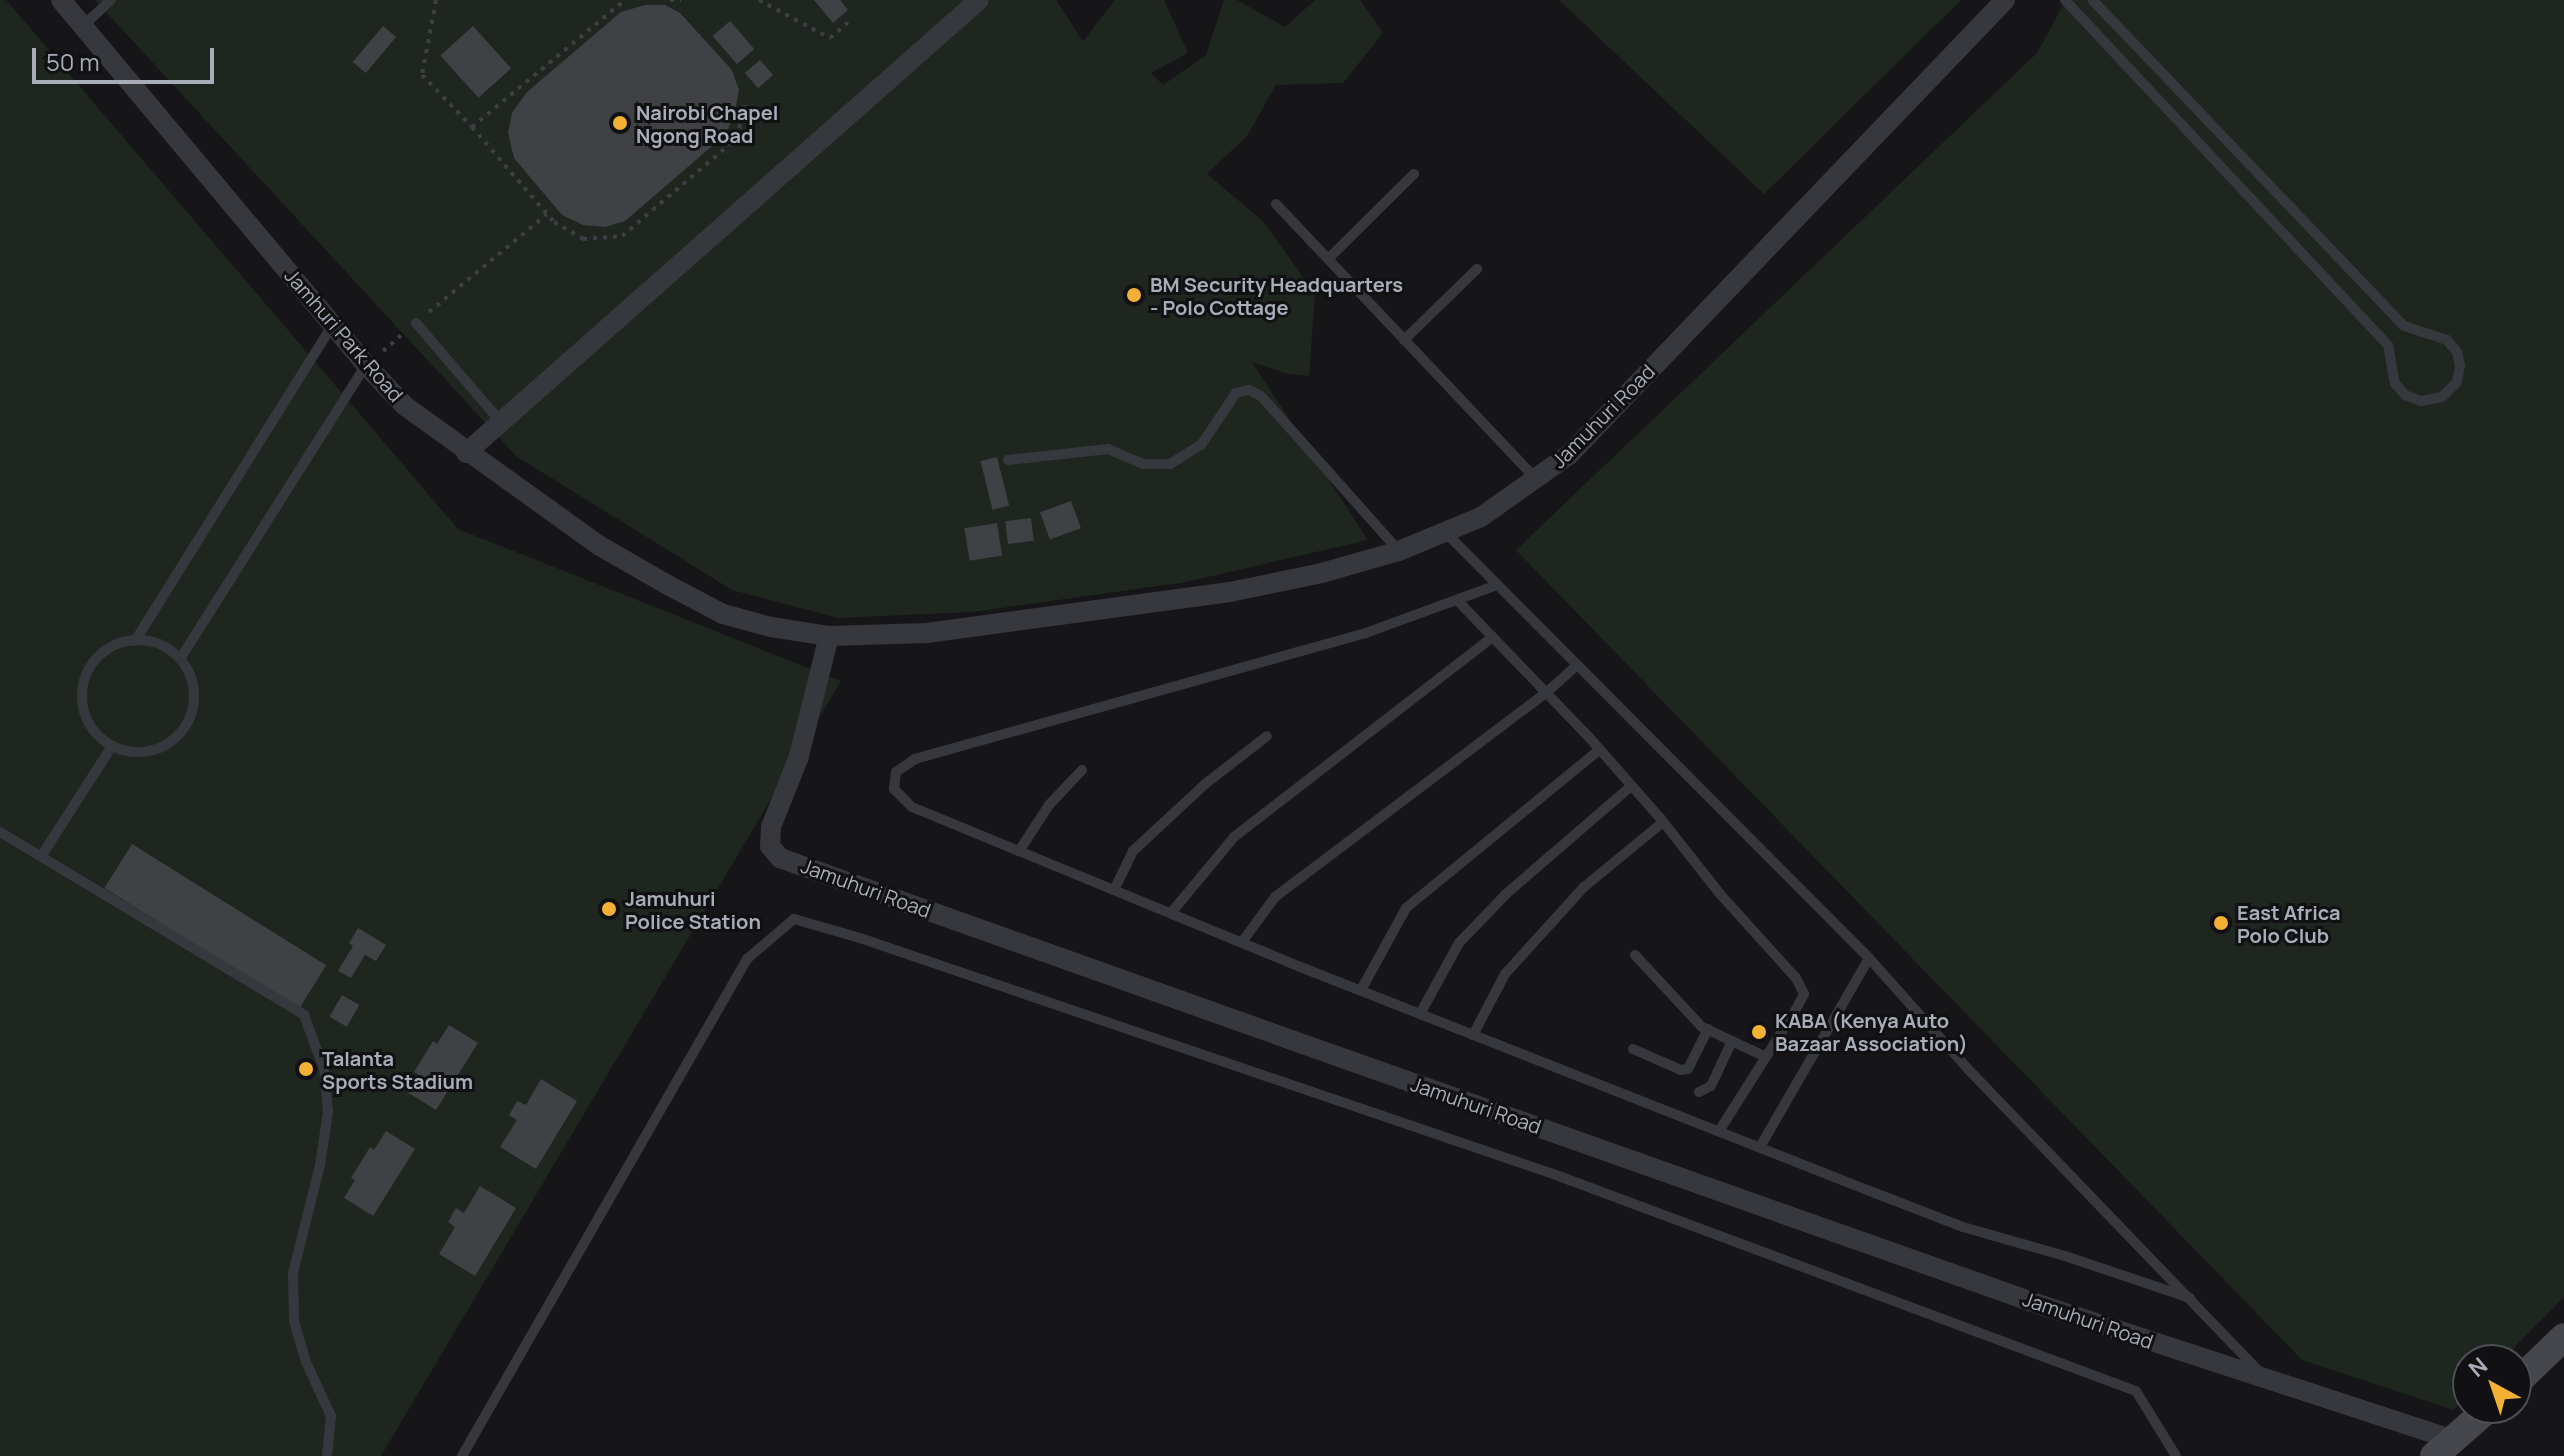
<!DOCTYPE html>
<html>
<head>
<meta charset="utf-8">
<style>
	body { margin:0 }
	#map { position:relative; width:2564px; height:1456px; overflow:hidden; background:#161618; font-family:Manrope,sans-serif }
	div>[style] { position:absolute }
	.green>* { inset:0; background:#1e261f }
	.building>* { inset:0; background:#404145; transform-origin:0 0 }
	.path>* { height:4px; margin-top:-2px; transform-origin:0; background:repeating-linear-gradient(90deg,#3d3f44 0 4px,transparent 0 10px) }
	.lane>* { height:10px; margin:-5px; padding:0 5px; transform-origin:5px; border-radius:5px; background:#37383d }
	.lane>.ring { margin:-5px; padding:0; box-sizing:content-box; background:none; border:10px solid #37383d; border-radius:50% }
	.street>* { height:20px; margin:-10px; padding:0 10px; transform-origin:10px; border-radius:10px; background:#37383d }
	.secondary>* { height:28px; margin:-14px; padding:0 14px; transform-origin:14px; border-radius:14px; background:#45474d }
	.dots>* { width:22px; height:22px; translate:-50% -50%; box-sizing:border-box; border:4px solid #111113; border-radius:50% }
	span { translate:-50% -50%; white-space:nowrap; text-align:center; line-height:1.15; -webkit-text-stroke:6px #111113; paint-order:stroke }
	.poi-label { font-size:20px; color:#a8adb8; font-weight:700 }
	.left { translate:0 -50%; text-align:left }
	.street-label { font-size:20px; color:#a8adb8 }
	.north { position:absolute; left:2452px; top:1344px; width:80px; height:80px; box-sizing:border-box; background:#111113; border:2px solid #4d4f55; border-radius:50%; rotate:320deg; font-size:22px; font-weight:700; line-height:32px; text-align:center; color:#a8adb8 }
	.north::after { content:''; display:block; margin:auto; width:28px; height:36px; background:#f2b134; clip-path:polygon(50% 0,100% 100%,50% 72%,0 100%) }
	.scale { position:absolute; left:32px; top:48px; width:182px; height:36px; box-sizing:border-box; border:4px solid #a8adb8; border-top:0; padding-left:10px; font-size:24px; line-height:28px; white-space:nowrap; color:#a8adb8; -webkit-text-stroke:6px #111113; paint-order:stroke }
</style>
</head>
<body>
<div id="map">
	<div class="green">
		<i style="clip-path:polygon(0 0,6px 0,458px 529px,841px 681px,381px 1456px,0 1456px)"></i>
		<i style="clip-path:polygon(95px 0,1056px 0,1083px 41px,1115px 0,1164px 0,1188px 53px,1151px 73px,1163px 85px,1206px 55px,1224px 0,1237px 0,1285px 27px,1315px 0,1360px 0,1383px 33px,1343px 83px,1276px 85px,1247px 136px,1207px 174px,1264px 222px,1315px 294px,1309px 376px,1288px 374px,1252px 362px,1368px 540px,1186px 582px,973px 612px,838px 618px,732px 590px,516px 456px)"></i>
		<i style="clip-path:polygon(1559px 0,1961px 0,1764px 194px)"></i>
		<i style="clip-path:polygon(2066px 0,2564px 0,2564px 1297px,2502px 1360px,2468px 1360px,2468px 1395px,2454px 1410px,2302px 1360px,1516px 550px,2037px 53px)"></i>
	</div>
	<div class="building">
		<i style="clip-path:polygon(814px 0,840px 0,848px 10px,833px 23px)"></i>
		<i style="clip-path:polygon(645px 5px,665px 5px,680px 13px,732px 70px,739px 90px,735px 111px,726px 134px,625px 221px,605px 227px,583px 225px,562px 215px,514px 158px,508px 133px,512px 113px,527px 92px,621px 12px)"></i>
		<i style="left:730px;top:21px;width:37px;height:23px;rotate:49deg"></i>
		<i style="left:383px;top:26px;width:17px;height:47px;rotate:40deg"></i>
		<i style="left:473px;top:26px;width:57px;height:44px;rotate:48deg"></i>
		<i style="left:760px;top:60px;width:20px;height:20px;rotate:49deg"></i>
		<i style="left:997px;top:457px;width:50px;height:17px;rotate:76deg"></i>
		<i style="left:1071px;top:501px;width:29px;height:33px;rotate:70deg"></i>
		<i style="left:1031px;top:518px;width:23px;height:26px;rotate:83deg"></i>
		<i style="left:997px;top:523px;width:33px;height:33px;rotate:81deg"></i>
		<i style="left:132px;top:844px;width:229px;height:52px;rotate:32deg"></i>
		<i style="clip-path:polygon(358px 928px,386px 945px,376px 961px,365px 955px,351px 978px,338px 971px,353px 946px,349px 943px)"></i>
		<i style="left:342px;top:995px;width:20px;height:25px;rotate:30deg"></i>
		<i style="clip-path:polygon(449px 1025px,478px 1043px,436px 1110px,407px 1092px,418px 1074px,414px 1072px,433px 1041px,437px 1044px)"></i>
		<i style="clip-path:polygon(541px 1079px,577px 1101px,536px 1169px,500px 1147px,517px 1120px,509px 1115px,517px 1101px,526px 1105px)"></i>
		<i style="clip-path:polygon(386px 1131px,415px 1149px,373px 1216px,344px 1198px,355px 1180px,351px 1178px,370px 1147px,374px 1150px)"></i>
		<i style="clip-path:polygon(480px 1186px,516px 1208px,475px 1276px,439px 1254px,455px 1227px,448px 1222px,456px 1208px,464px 1213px)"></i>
	</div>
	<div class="path">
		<i style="left:436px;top:0;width:76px;rotate:100.6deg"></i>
		<i style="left:422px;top:75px;width:72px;rotate:46.1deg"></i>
		<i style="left:472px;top:127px;width:199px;rotate:-39.7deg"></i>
		<i style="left:670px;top:0;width:11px"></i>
		<i style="left:759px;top:0;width:81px;rotate:28.2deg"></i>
		<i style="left:830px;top:38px;width:29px;rotate:-41deg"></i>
		<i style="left:472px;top:127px;width:125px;rotate:49.2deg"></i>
		<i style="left:554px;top:222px;width:34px;rotate:30deg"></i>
		<i style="left:583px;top:239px;width:39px;rotate:-4deg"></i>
		<i style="left:622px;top:236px;width:151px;rotate:-40.4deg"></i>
		<i style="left:737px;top:138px;width:36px;rotate:-77deg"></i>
		<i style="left:429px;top:312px;width:153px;rotate:-39.7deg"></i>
		<i style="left:383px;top:351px;width:28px;rotate:-41deg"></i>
	</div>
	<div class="lane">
		<i style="left:2065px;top:0;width:473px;rotate:46.9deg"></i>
		<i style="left:2388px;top:345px;width:39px;rotate:80deg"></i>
		<i style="left:2395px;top:383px;width:16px;rotate:50deg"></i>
		<i style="left:2405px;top:395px;width:17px;rotate:21deg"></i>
		<i style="left:2421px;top:401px;width:21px;rotate:-11deg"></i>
		<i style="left:2442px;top:397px;width:21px;rotate:-45deg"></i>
		<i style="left:2457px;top:382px;width:17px;rotate:-80deg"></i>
		<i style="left:2460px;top:365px;width:13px;rotate:-103deg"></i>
		<i style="left:2457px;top:352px;width:16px;rotate:-130deg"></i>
		<i style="left:2447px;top:340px;width:45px;rotate:-162deg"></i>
		<i style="left:2404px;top:326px;width:451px;rotate:-133.7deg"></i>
		<i style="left:83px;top:26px;width:38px;rotate:-43deg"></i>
		<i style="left:1276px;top:204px;width:378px;rotate:46.6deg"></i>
		<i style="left:1328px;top:259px;width:121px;rotate:-44.7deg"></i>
		<i style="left:416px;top:323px;width:130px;rotate:49.4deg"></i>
		<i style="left:1404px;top:340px;width:102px;rotate:-44.2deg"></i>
		<i style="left:1008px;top:460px;width:101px;rotate:-6.3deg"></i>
		<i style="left:1108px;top:449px;width:38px;rotate:23deg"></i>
		<i style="left:1143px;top:464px;width:27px"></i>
		<i style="left:1170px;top:464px;width:36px;rotate:-32deg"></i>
		<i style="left:1201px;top:445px;width:63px;rotate:-56.1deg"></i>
		<i style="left:1236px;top:393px;width:13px;rotate:-13deg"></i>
		<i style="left:1249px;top:390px;width:13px;rotate:27deg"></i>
		<i style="left:1261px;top:396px;width:208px;rotate:48.3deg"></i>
		<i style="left:1444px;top:531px;width:602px;rotate:45.13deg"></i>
		<i style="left:1869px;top:958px;width:147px;rotate:48.3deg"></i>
		<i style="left:1967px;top:1068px;width:422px;rotate:46.1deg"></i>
		<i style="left:1497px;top:585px;width:140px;rotate:159.9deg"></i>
		<i style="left:1366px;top:633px;width:468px;rotate:164.4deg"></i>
		<i style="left:915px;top:759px;width:23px;rotate:146deg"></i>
		<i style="left:896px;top:772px;width:17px;rotate:97deg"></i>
		<i style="left:894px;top:789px;width:25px;rotate:45deg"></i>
		<i style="left:912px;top:807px;width:116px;rotate:22.4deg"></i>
		<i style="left:1019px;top:851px;width:302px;rotate:22.4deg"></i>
		<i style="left:1298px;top:966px;width:620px;rotate:21.48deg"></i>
		<i style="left:1875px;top:1193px;width:94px;rotate:21.1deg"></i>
		<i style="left:1963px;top:1227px;width:106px;rotate:15.9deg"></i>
		<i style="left:2065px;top:1256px;width:132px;rotate:18.6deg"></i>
		<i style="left:1457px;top:600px;width:189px;rotate:46.1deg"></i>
		<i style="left:1588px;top:736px;width:111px;rotate:48.7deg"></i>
		<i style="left:1661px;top:819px;width:95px;rotate:51.8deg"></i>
		<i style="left:1720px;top:894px;width:113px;rotate:47.9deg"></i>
		<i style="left:1796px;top:978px;width:18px;rotate:63deg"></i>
		<i style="left:1804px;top:994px;width:19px;rotate:118deg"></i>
		<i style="left:1795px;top:1011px;width:142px;rotate:122.3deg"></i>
		<i class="ring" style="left:82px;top:640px;width:102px;height:102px"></i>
		<i style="left:135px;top:641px;width:374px;rotate:-58deg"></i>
		<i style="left:180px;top:659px;width:348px;rotate:-57.7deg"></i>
		<i style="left:0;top:832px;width:355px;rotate:31deg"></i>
		<i style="left:304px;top:1015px;width:58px;rotate:69.7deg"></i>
		<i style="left:324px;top:1069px;width:43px;rotate:84.7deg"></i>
		<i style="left:328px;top:1112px;width:54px;rotate:98.6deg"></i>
		<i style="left:320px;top:1165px;width:111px;rotate:104deg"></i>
		<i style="left:293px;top:1273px;width:48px;rotate:88.8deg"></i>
		<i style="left:294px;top:1321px;width:43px;rotate:73.7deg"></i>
		<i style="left:306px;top:1362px;width:60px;rotate:65.2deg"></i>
		<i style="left:331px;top:1416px;width:40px;rotate:95.7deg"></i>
		<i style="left:1019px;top:851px;width:55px;rotate:-56.9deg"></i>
		<i style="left:1049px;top:805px;width:48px;rotate:-46.7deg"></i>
		<i style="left:42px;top:855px;width:130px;rotate:-57.3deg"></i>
		<i style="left:1114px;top:890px;width:43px;rotate:-64deg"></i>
		<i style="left:1133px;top:851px;width:98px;rotate:-42.9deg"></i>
		<i style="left:1205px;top:784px;width:78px;rotate:-37.7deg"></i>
		<i style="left:1171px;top:913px;width:99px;rotate:-50.3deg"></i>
		<i style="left:1234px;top:837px;width:327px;rotate:-37.7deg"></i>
		<i style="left:1242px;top:942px;width:56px;rotate:-53.7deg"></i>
		<i style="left:1275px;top:897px;width:339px;rotate:-37deg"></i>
		<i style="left:1546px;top:693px;width:42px;rotate:-42.1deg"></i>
		<i style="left:1635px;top:955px;width:98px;rotate:47.1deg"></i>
		<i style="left:1702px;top:1027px;width:71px;rotate:25.1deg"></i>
		<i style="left:1361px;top:990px;width:94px;rotate:-61.2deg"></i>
		<i style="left:1406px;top:908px;width:249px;rotate:-39.3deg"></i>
		<i style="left:1420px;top:1014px;width:81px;rotate:-61.2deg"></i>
		<i style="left:1459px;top:943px;width:68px;rotate:-46.2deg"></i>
		<i style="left:1506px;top:894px;width:165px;rotate:-40.8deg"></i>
		<i style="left:1473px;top:1035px;width:69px;rotate:-62.3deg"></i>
		<i style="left:1505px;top:974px;width:118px;rotate:-47.8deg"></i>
		<i style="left:1584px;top:887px;width:102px;rotate:-39.4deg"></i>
		<i style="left:1633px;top:1049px;width:52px;rotate:23.6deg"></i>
		<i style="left:1681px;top:1070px;width:7px;rotate:-8deg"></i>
		<i style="left:1688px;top:1069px;width:45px;rotate:-63.4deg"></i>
		<i style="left:1699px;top:1092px;width:13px;rotate:-27deg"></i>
		<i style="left:1711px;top:1086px;width:50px;rotate:-65deg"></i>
		<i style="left:1760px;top:1147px;width:218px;rotate:-60deg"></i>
		<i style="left:462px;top:1456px;width:573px;rotate:-60.17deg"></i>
		<i style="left:747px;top:959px;width:62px;rotate:-40.4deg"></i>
		<i style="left:794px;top:919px;width:69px;rotate:16.1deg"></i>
		<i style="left:860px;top:938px;width:735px;rotate:18.8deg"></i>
		<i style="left:1556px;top:1175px;width:619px;rotate:20.43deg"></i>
		<i style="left:2136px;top:1391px;width:76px;rotate:58.4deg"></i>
	</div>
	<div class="street">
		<i style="left:61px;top:0;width:476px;rotate:50.1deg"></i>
		<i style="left:366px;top:365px;width:57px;rotate:46.4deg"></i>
		<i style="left:405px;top:406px;width:240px;rotate:35.7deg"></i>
		<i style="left:600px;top:546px;width:76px;rotate:29.9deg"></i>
		<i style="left:666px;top:584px;width:64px;rotate:27.8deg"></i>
		<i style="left:723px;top:614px;width:50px;rotate:15.2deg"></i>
		<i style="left:771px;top:627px;width:59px;rotate:8.8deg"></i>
		<i style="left:2005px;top:0;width:629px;rotate:133.78deg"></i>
		<i style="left:1570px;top:454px;width:109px;rotate:144.7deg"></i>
		<i style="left:1481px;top:517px;width:89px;rotate:157.5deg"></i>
		<i style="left:1399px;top:551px;width:80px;rotate:164.1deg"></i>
		<i style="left:1322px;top:573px;width:94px;rotate:168.3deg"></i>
		<i style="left:1230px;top:592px;width:306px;rotate:172.3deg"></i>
		<i style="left:927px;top:633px;width:98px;rotate:178.2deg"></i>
		<i style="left:829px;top:636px;width:127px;rotate:104.1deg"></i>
		<i style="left:798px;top:759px;width:73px;rotate:111.7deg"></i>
		<i style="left:771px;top:827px;width:19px;rotate:93deg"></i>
		<i style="left:770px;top:846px;width:16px;rotate:50deg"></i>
		<i style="left:780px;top:858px;width:585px;rotate:19.58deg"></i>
		<i style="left:1331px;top:1054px;width:756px;rotate:19.47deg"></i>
		<i style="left:2044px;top:1306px;width:432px;rotate:18.1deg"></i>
		<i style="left:466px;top:453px;width:684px;rotate:-41.45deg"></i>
	</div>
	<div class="secondary">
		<i style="left:2516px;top:1383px;width:66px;rotate:-43.8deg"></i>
		<i style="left:2434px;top:1456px;width:73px;rotate:-41.1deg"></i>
	</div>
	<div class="dots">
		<i style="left:620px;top:123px;background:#f2b134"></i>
		<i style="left:1134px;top:295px;background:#f2b134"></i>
		<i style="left:609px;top:909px;background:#f2b134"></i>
		<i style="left:2221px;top:923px;background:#f2b134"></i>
		<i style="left:1759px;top:1032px;background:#f2b134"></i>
		<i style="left:306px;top:1069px;background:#f2b134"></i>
	</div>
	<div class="poi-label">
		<span class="left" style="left:636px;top:124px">Nairobi Chapel<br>Ngong Road</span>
		<span class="left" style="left:1150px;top:296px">BM Security Headquarters<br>- Polo Cottage</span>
		<span class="left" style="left:625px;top:910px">Jamuhuri<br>Police Station</span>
		<span class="left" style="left:2237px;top:924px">East Africa<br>Polo Club</span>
		<span class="left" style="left:1775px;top:1032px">KABA (Kenya Auto<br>Bazaar Association)</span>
		<span class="left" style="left:322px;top:1070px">Talanta<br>Sports Stadium</span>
	</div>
	<div class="street-label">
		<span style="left:344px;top:335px;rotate:49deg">Jamhuri Park Road</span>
		<span style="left:1603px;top:416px;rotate:-45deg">Jamuhuri Road</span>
		<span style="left:866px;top:888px;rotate:20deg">Jamuhuri Road</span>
		<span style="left:1476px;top:1105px;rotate:19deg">Jamuhuri Road</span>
		<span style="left:2088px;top:1320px;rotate:19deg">Jamuhuri Road</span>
	</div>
	<div class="north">N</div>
	<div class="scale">50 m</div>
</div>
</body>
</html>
